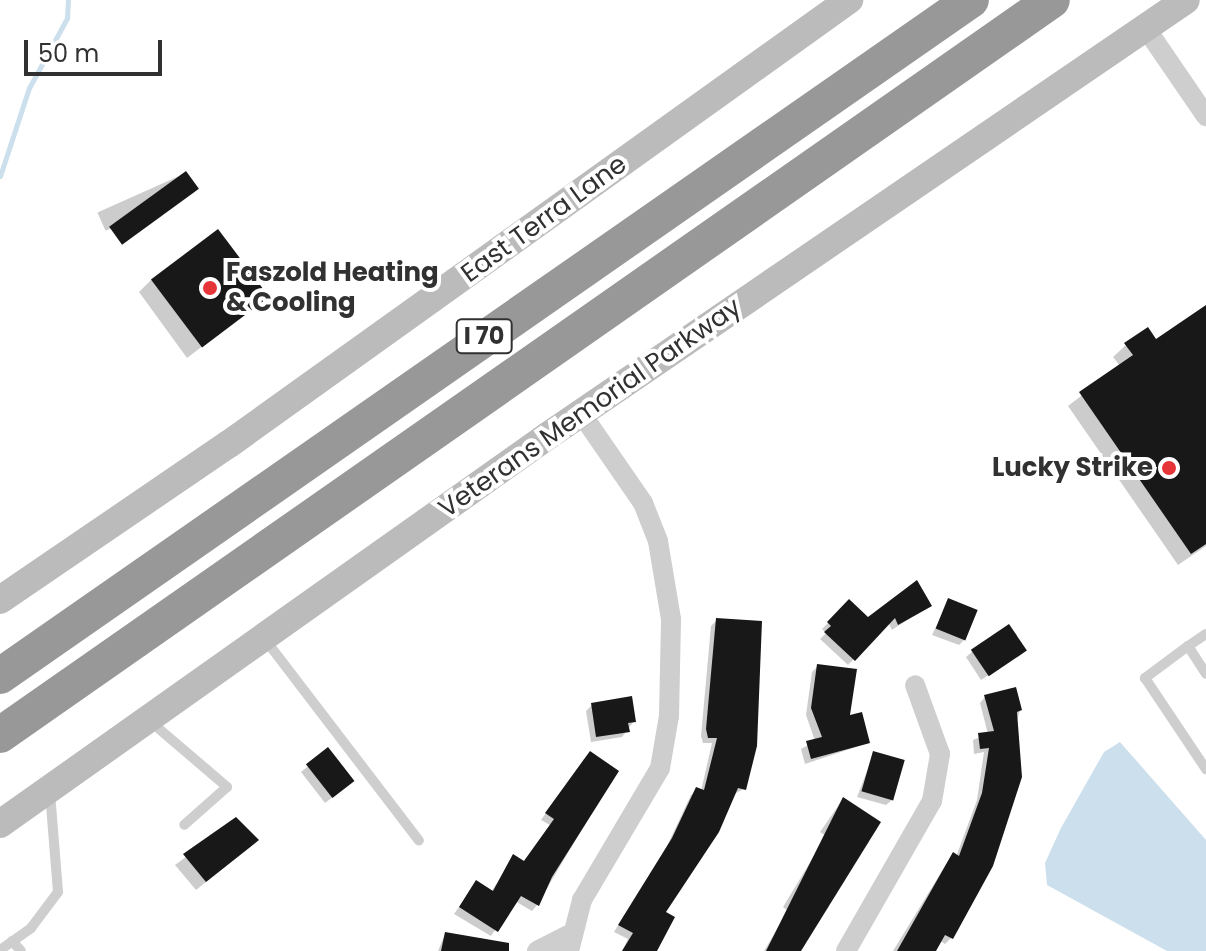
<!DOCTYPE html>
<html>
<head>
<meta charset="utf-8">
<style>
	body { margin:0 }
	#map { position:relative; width:1206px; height:951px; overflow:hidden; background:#fff; font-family:Poppins,sans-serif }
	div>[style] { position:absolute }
	.water>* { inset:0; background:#ccdfed }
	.shadow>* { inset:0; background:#0003; transform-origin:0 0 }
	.stream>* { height:5px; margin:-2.5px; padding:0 2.5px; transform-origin:2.5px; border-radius:2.5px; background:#ccdfed }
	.building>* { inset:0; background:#181818; transform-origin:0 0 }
	.lane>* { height:10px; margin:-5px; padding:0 5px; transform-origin:5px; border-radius:5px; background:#cecece }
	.street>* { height:20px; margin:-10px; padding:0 10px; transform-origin:10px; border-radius:10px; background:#cecece }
	.secondary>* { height:28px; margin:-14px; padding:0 14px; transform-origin:14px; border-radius:14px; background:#bbb }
	.highway>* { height:36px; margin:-18px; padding:0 18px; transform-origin:18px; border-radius:18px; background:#989898 }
	.dots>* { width:22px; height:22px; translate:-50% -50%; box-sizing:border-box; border:4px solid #fff; border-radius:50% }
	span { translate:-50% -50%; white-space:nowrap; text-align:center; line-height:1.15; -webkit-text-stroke:8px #fff; paint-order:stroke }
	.shield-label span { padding:2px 6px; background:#fff; border:2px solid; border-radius:6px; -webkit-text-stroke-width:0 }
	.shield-label { font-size:24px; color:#313131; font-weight:700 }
	.street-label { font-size:26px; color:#313131 }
	.poi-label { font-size:26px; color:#313131; font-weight:700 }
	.left { translate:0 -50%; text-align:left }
	.right { translate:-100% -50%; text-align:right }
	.scale { position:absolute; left:24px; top:40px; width:138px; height:36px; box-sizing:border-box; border:4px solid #313131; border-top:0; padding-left:10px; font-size:24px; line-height:28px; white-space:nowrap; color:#313131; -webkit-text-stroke:6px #fff; paint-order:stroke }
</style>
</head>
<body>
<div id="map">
	<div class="water">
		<i style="clip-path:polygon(1120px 742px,1206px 840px,1206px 951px,1167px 951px,1047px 885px,1045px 863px,1061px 828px,1104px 752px)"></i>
	</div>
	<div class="shadow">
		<i style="left:186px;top:173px;width:20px;height:97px;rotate:66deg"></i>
		<i style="clip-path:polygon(151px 280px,267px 297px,187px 358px,139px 292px)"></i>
		<i style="clip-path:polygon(1206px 307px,1206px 546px,1178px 565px,1068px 406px,1120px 366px,1113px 357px,1126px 345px,1156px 342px)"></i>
		<i style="clip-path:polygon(949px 600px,965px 639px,959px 645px,932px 635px)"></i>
		<i style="clip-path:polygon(849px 602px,868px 620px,930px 605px,892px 630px,888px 622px,848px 665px,820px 639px,826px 633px,822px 629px)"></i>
		<i style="clip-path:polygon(717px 620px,744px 789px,734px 794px,663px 913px,655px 951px,622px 951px,628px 939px,614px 932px,667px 846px,691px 795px,701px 791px,712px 743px,703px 743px,701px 736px,711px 626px)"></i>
		<i style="clip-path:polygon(972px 652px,1018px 656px,981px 680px,966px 657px)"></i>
		<i style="clip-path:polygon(818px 666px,868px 743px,805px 764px,801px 749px,815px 741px,806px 715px,812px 672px)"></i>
		<i style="clip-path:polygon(985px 697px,1020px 710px,951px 938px,945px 944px,939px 940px,933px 951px,893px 951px,948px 861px,956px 857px,977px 800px,984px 752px,974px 754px,973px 740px,988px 734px,980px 703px)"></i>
		<i style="clip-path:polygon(592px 705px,634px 721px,622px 737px,591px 742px,586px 711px)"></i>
		<i style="clip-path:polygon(328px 750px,346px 787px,325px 803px,301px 772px)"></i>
		<i style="clip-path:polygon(874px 753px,892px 800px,886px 805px,857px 797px)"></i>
		<i style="clip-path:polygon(584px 759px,616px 772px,537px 905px,532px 911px,515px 901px,491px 936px,454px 914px,476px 883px,491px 892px,514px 857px,523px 862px,550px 825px,541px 820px)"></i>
		<i style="clip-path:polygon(843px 799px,798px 951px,764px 951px,788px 911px,783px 907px,826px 836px,820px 832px)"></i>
		<i style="clip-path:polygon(236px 820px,247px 849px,196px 890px,175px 865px)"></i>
		<i style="clip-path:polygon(445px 934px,479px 951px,438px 951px)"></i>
	</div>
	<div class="stream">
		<i style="left:0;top:176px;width:93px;rotate:-71.8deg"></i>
		<i style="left:29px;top:88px;width:80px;rotate:-61.5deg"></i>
		<i style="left:67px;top:18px;width:18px;rotate:-87deg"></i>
	</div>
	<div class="building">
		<i style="left:186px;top:171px;width:22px;height:95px;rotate:54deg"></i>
		<i style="left:218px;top:229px;width:85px;height:84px;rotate:53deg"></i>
		<i style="clip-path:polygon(1206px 305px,1206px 544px,1191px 554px,1079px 392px,1133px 355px,1124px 343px,1148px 327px,1156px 339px)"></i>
		<i style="clip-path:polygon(917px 580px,932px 606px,898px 625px,895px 618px,855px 661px,824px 632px,831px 626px,827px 622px,849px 599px,868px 617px)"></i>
		<i style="left:948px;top:598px;width:32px;height:33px;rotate:22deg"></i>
		<i style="clip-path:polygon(716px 618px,762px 621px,757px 746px,746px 790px,738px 788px,719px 832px,666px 912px,675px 917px,657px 951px,622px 951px,633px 933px,618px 925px,672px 838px,696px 787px,704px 790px,717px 738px,708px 738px,706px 729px)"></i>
		<i style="left:1009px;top:624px;width:32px;height:46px;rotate:56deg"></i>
		<i style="clip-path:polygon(817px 664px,857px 669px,850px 715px,862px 712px,870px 743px,811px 759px,806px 741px,822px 737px,811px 708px)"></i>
		<i style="clip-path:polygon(1016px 687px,1022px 710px,1017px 712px,1022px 777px,993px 866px,953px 939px,945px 935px,936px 951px,897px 951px,953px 852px,959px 856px,982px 793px,989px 748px,980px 749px,978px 733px,994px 731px,984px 695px)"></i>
		<i style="clip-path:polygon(632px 696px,636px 722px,628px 723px,630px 732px,596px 737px,591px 703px)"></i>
		<i style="left:328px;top:747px;width:43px;height:28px;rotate:52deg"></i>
		<i style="clip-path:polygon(590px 751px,619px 771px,552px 877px,539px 906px,521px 896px,498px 932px,459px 907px,476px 880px,493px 891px,513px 854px,524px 861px,554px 819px,545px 813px)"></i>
		<i style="left:873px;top:751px;width:33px;height:42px;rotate:16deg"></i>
		<i style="clip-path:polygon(843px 797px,881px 822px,801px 951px,766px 951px)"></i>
		<i style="clip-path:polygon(236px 817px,259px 840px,206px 882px,183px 854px)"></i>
		<i style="clip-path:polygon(445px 932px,509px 943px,509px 951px,441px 951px)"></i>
	</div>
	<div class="lane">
		<i style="left:1206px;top:634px;width:22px;rotate:146deg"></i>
		<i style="left:1188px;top:646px;width:33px;rotate:57deg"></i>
		<i style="left:264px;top:638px;width:255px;rotate:52.6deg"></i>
		<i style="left:1188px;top:646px;width:54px;rotate:143.3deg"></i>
		<i style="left:1145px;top:678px;width:110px;rotate:56.2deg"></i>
		<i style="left:151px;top:722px;width:100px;rotate:40.5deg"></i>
		<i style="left:227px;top:787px;width:57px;rotate:138.5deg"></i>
		<i style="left:12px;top:941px;width:13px;rotate:48deg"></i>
		<i style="left:0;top:950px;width:38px;rotate:-35deg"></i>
		<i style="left:31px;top:928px;width:45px;rotate:-53.1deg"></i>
		<i style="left:58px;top:892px;width:99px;rotate:-94.6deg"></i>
	</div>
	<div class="street">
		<i style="left:1145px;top:27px;width:108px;rotate:55.6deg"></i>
		<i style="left:537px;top:951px;width:37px;rotate:-27deg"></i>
		<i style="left:569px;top:951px;width:53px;rotate:-75.7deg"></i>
		<i style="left:582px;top:900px;width:153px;rotate:-59.4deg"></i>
		<i style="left:660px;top:768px;width:53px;rotate:-80.2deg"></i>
		<i style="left:669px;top:716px;width:97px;rotate:-88.8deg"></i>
		<i style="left:671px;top:619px;width:79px;rotate:-99.5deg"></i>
		<i style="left:658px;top:541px;width:41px;rotate:-111.5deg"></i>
		<i style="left:643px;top:503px;width:109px;rotate:-124.6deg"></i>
		<i style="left:846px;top:951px;width:173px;rotate:-60.2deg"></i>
		<i style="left:932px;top:801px;width:48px;rotate:-80.3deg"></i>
		<i style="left:940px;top:754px;width:73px;rotate:-109.9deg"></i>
	</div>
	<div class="secondary">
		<i style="left:0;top:600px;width:277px;rotate:-34.3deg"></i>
		<i style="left:229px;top:444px;width:763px;rotate:-35.61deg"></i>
		<i style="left:0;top:824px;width:673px;rotate:-35.32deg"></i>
		<i style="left:549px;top:435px;width:771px;rotate:-34.33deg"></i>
	</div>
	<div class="highway">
		<i style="left:0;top:676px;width:1183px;rotate:-34.85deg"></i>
		<i style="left:0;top:735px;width:1283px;rotate:-34.94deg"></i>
	</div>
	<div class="dots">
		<i style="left:210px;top:288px;background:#e63539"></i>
		<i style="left:1169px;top:468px;background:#e63539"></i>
	</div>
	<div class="shield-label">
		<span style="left:484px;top:336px">I 70</span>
	</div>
	<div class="street-label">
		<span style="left:544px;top:219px;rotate:-36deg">East Terra Lane</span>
		<span style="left:590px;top:408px;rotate:-35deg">Veterans Memorial Parkway</span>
	</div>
	<div class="poi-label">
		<span class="left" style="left:226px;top:288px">Faszold Heating<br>&amp; Cooling</span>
		<span class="right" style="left:1153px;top:468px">Lucky Strike</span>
	</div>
	<div class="scale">50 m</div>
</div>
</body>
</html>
